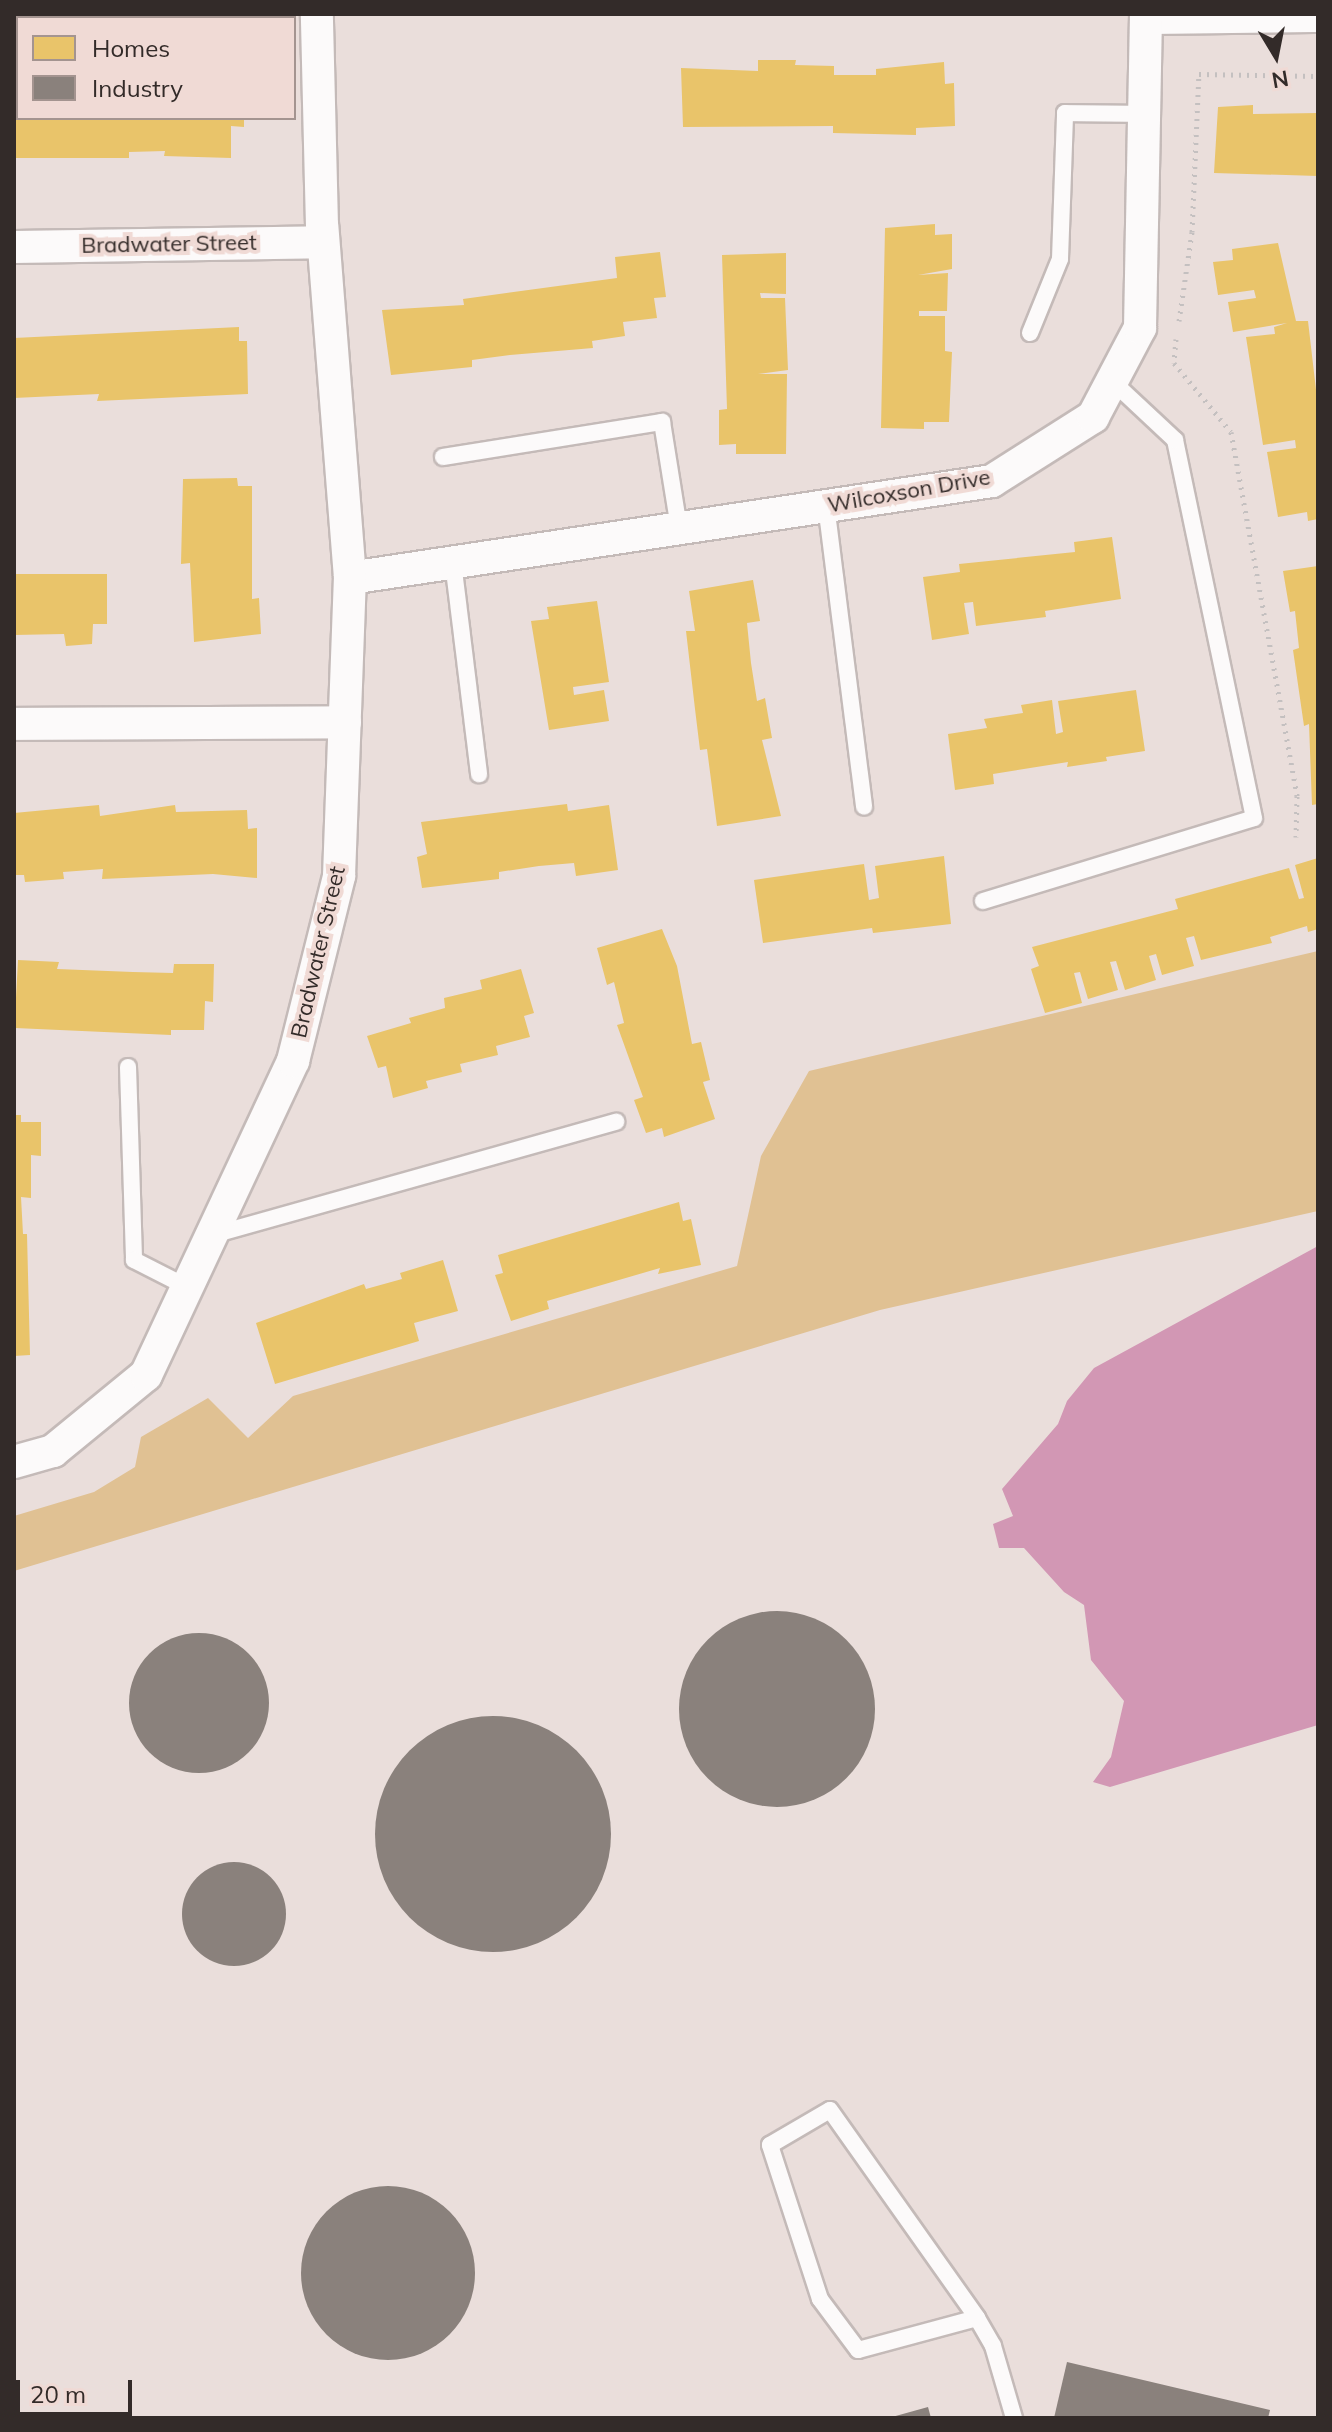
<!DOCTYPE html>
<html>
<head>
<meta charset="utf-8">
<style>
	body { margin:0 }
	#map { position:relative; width:1332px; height:2432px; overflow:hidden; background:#eadedb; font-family:Mulish,sans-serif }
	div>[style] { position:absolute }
	.forest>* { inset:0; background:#e0c193 }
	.water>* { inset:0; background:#d297b4 }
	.homes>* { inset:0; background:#e9c46a }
	.industry>* { inset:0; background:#8a817c }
	.round { border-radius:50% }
	.path>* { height:5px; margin-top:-2.5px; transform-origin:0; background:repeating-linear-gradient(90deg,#c4c0c0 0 2px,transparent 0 8px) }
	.roads { filter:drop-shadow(2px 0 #c4bab8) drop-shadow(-2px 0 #c4bab8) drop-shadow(0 2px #c4bab8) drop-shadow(0 -2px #c4bab8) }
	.service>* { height:16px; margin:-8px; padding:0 8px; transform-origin:8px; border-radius:8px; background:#fcfafa }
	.minor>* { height:32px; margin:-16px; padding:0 16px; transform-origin:16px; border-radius:16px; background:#fcfafa }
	span { translate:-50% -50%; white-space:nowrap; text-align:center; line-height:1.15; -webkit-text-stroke:8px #f0dad5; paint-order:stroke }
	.street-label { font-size:22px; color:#332b29 }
	.frame { position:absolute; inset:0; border:16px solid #332b29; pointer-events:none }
	.legend { position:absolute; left:16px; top:16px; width:280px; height:104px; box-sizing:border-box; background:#f0dad5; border:2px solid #a49490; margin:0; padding:10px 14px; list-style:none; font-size:24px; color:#332b29 }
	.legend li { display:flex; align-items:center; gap:16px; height:40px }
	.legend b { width:40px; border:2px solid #a49490 }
	.north { position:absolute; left:1236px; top:16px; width:80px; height:80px; -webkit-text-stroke:6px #f0dad5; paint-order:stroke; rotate:170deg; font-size:22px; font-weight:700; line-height:32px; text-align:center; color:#332b29 }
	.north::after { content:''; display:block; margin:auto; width:28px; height:36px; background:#332b29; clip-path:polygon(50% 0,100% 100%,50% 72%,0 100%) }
	.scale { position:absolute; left:16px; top:2380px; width:116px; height:36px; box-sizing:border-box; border:4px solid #332b29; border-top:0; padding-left:10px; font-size:24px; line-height:28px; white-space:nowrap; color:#332b29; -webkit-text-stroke:6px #f0dad5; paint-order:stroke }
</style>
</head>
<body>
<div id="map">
	<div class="forest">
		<i style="clip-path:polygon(1318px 951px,1318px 1211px,880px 1310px,14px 1571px,14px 1516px,94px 1492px,135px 1467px,141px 1437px,208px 1398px,248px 1438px,293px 1396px,737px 1266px,761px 1156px,809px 1071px)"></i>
	</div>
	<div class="water">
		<i style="clip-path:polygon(1318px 1246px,1318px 1725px,1110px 1787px,1093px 1782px,1111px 1757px,1124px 1701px,1091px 1660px,1084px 1605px,1064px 1592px,1024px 1548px,999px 1548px,993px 1524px,1013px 1516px,1002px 1489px,1058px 1424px,1067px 1401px,1094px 1368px)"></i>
	</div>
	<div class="homes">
		<i style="clip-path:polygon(758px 60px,796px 60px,795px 65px,834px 66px,834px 75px,876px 75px,876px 69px,944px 62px,945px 84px,954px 83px,955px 126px,916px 128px,916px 135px,833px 133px,833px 126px,683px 127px,681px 68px,758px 71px)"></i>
		<i style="clip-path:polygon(14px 94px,18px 118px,244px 118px,244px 127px,231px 126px,231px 158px,164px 156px,165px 151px,129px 152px,129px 158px,14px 158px)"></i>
		<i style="clip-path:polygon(1253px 105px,1253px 114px,1318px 113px,1318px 176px,1214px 173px,1218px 107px)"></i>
		<i style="clip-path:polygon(935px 224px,935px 235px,952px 234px,952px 269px,918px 275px,948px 273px,947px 311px,919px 311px,919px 316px,945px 316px,945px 351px,952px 352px,949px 422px,924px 422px,924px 429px,881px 428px,885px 228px)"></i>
		<i style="clip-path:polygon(1278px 243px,1296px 321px,1308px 321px,1318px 407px,1318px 519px,1308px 521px,1307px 512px,1278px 517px,1267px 452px,1296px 448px,1295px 440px,1263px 445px,1246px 337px,1275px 334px,1274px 327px,1287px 323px,1233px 332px,1228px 302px,1256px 298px,1254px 290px,1218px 295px,1213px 262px,1233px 260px,1232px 249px)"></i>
		<i style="clip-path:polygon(660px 252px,666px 297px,654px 298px,657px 318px,623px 322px,625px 336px,592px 341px,593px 348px,510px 355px,472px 360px,472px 367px,391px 375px,382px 310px,464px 305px,463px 299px,617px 278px,615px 257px)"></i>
		<i style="clip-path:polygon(786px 253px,786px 294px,760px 293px,761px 298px,785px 298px,788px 370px,758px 374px,787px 374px,786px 454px,736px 454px,736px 444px,719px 445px,719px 410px,727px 409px,722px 255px)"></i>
		<i style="clip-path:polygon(239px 327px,239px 341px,247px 341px,248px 394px,97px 401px,99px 394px,14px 398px,14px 338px)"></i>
		<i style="clip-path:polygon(237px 478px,238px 486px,252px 486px,252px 599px,259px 598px,261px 634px,194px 642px,190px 563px,181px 564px,183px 479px)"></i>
		<i style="clip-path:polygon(1112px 537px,1121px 599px,1045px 611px,1046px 617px,976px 626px,973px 602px,964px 603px,969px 634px,932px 640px,923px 577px,960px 572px,959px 564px,1075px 552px,1074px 542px)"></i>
		<i style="clip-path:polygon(1318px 566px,1318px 804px,1312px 805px,1309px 724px,1304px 726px,1293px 650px,1299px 648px,1295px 611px,1290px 612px,1283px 571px)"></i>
		<i style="clip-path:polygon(14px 574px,107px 574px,107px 624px,93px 624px,92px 644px,66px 646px,64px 634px,14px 635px)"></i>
		<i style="clip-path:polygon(753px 580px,760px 621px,747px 623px,751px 663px,757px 701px,765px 698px,772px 738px,762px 740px,781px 816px,717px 826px,707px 749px,700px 750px,695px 709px,686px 631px,695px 631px,689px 591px)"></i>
		<i style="clip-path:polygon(597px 601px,609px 682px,573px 687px,574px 695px,604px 690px,609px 721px,549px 730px,531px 621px,549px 619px,547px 607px)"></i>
		<i style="clip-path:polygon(1136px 690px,1145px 751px,1106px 757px,1107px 761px,1067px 767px,1068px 762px,993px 774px,994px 784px,955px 790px,948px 734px,987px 728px,984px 719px,1023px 713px,1021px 705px,1052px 700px,1056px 734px,1063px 732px,1058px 701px)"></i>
		<i style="clip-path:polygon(567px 804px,568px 811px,609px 805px,618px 870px,576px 876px,574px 863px,539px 866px,499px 872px,499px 879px,422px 888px,417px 857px,427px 854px,421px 822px)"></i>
		<i style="clip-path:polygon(99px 805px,100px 816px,175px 805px,176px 812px,247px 810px,248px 829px,257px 828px,257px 878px,213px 874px,102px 879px,103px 869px,63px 872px,64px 879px,25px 882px,24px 875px,14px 875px,14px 813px)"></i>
		<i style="clip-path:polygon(944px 856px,951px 924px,873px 933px,872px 928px,763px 943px,754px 880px,864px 864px,869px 900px,879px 898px,875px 866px)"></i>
		<i style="clip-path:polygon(1318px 858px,1318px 929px,1308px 932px,1307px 926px,1270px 937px,1272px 943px,1201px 960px,1194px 936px,1186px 938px,1194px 966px,1162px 975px,1156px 954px,1149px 956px,1156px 980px,1125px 990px,1116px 961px,1110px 962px,1118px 990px,1088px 999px,1080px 972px,1074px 973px,1082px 1003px,1045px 1013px,1031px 969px,1039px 966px,1032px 947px,1178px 909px,1175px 899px,1289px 868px,1299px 899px,1304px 898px,1295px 865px)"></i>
		<i style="clip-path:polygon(662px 929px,677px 966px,692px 1044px,701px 1042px,710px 1080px,703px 1082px,715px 1119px,664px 1137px,662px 1128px,646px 1133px,634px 1100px,643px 1097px,617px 1025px,624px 1023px,614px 982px,607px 985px,597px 948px)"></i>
		<i style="clip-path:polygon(18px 960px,59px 962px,57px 969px,133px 972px,173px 973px,174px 964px,214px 964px,213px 1002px,205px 1001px,204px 1030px,171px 1030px,171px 1035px,15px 1028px,14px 1035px)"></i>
		<i style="clip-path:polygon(521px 969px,534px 1013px,524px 1016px,530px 1037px,496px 1046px,498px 1055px,460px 1064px,462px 1072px,426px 1081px,428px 1088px,393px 1098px,386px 1066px,378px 1068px,367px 1036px,411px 1023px,409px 1018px,445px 1008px,444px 998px,482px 989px,480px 980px)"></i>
		<i style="clip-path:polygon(14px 1115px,21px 1115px,21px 1122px,41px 1122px,41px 1156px,31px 1155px,31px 1198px,21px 1197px,23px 1234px,27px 1234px,30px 1355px,14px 1356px)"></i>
		<i style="clip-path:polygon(679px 1202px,683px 1221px,691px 1219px,701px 1265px,658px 1274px,660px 1268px,547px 1301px,549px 1309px,511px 1321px,495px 1275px,503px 1273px,498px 1255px)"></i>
		<i style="clip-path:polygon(443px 1260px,458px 1311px,414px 1323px,419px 1341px,275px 1384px,256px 1323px,364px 1284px,366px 1289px,402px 1279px,400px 1273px)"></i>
	</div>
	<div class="industry">
		<i class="round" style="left:679px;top:1611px;width:196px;height:196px"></i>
		<i class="round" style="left:129px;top:1633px;width:140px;height:140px"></i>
		<i class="round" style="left:375px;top:1716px;width:236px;height:236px"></i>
		<i class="round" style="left:182px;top:1862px;width:104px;height:104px"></i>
		<i class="round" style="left:301px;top:2186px;width:174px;height:174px"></i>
		<i style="clip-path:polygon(1067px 2362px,1270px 2410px,1268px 2418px,1054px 2418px)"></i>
		<i style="clip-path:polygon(928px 2407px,931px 2418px,893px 2418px,892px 2417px)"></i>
	</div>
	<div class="path">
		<i style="left:1179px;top:321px;width:90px;rotate:-81.7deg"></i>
		<i style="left:1192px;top:232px;width:158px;rotate:-87.5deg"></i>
		<i style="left:1199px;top:74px;width:119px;rotate:1deg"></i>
		<i style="left:1176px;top:339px;width:24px;rotate:95deg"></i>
		<i style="left:1174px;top:363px;width:89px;rotate:50.4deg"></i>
		<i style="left:1231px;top:432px;width:370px;rotate:79.7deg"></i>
		<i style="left:1297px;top:796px;width:41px;rotate:91.4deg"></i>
	</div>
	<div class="roads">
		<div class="service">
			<i style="left:1030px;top:333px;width:80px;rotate:-67.9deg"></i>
			<i style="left:1060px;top:259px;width:146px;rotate:-88deg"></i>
			<i style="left:1065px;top:113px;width:79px;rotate:0.7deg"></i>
			<i style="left:443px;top:457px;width:222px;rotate:-9.1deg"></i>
			<i style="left:662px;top:422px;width:107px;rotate:80.9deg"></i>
			<i style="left:826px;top:505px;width:304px;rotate:82.8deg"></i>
			<i style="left:453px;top:562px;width:214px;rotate:83deg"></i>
			<i style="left:983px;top:901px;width:283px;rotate:-17deg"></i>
			<i style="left:1254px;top:818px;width:386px;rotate:-101.8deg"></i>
			<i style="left:1175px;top:440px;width:86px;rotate:-136.9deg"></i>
			<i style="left:128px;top:1067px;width:193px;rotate:88.2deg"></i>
			<i style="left:134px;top:1260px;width:59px;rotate:27deg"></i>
			<i style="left:213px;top:1235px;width:419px;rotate:-15.7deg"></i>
			<i style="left:977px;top:2318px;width:123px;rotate:164.9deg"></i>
			<i style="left:858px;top:2350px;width:64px;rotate:-126.7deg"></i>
			<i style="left:820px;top:2299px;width:162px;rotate:-108deg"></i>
			<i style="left:770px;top:2145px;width:69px;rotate:-30.3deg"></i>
			<i style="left:830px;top:2110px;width:255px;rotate:54.7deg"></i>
			<i style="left:977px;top:2318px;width:32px;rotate:60deg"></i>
			<i style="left:993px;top:2346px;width:75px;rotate:73.7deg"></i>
		</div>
		<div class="minor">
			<i style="left:1146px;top:18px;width:172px;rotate:-0.7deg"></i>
			<i style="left:14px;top:247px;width:309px;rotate:-0.9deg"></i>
			<i style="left:350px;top:578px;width:649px;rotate:-8.59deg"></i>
			<i style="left:992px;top:481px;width:120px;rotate:-32.4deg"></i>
			<i style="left:1093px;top:417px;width:101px;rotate:-62.2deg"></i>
			<i style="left:1140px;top:328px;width:314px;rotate:-88.9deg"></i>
			<i style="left:14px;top:724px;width:331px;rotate:-0.3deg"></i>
			<i style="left:14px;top:1462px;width:41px;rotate:-15.8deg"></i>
			<i style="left:53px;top:1451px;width:120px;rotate:-39.3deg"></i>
			<i style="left:146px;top:1375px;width:347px;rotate:-64.9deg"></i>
			<i style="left:293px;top:1061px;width:191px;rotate:-76deg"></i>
			<i style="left:339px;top:876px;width:298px;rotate:-87.9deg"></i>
			<i style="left:350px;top:578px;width:353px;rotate:-94.5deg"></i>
			<i style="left:322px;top:226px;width:212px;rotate:-91.4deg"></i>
		</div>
	</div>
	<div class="street-label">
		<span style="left:169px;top:244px;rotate:-1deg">Bradwater Street</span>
		<span style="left:909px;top:491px;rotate:-10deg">Wilcoxson Drive</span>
		<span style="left:318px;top:952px;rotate:-77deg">Bradwater Street</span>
	</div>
	<div class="frame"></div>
	<ul class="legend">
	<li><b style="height:22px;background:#e9c46a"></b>Homes</li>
	<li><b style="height:22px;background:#8a817c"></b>Industry</li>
	</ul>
	<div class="north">N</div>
	<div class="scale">20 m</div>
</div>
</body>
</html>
